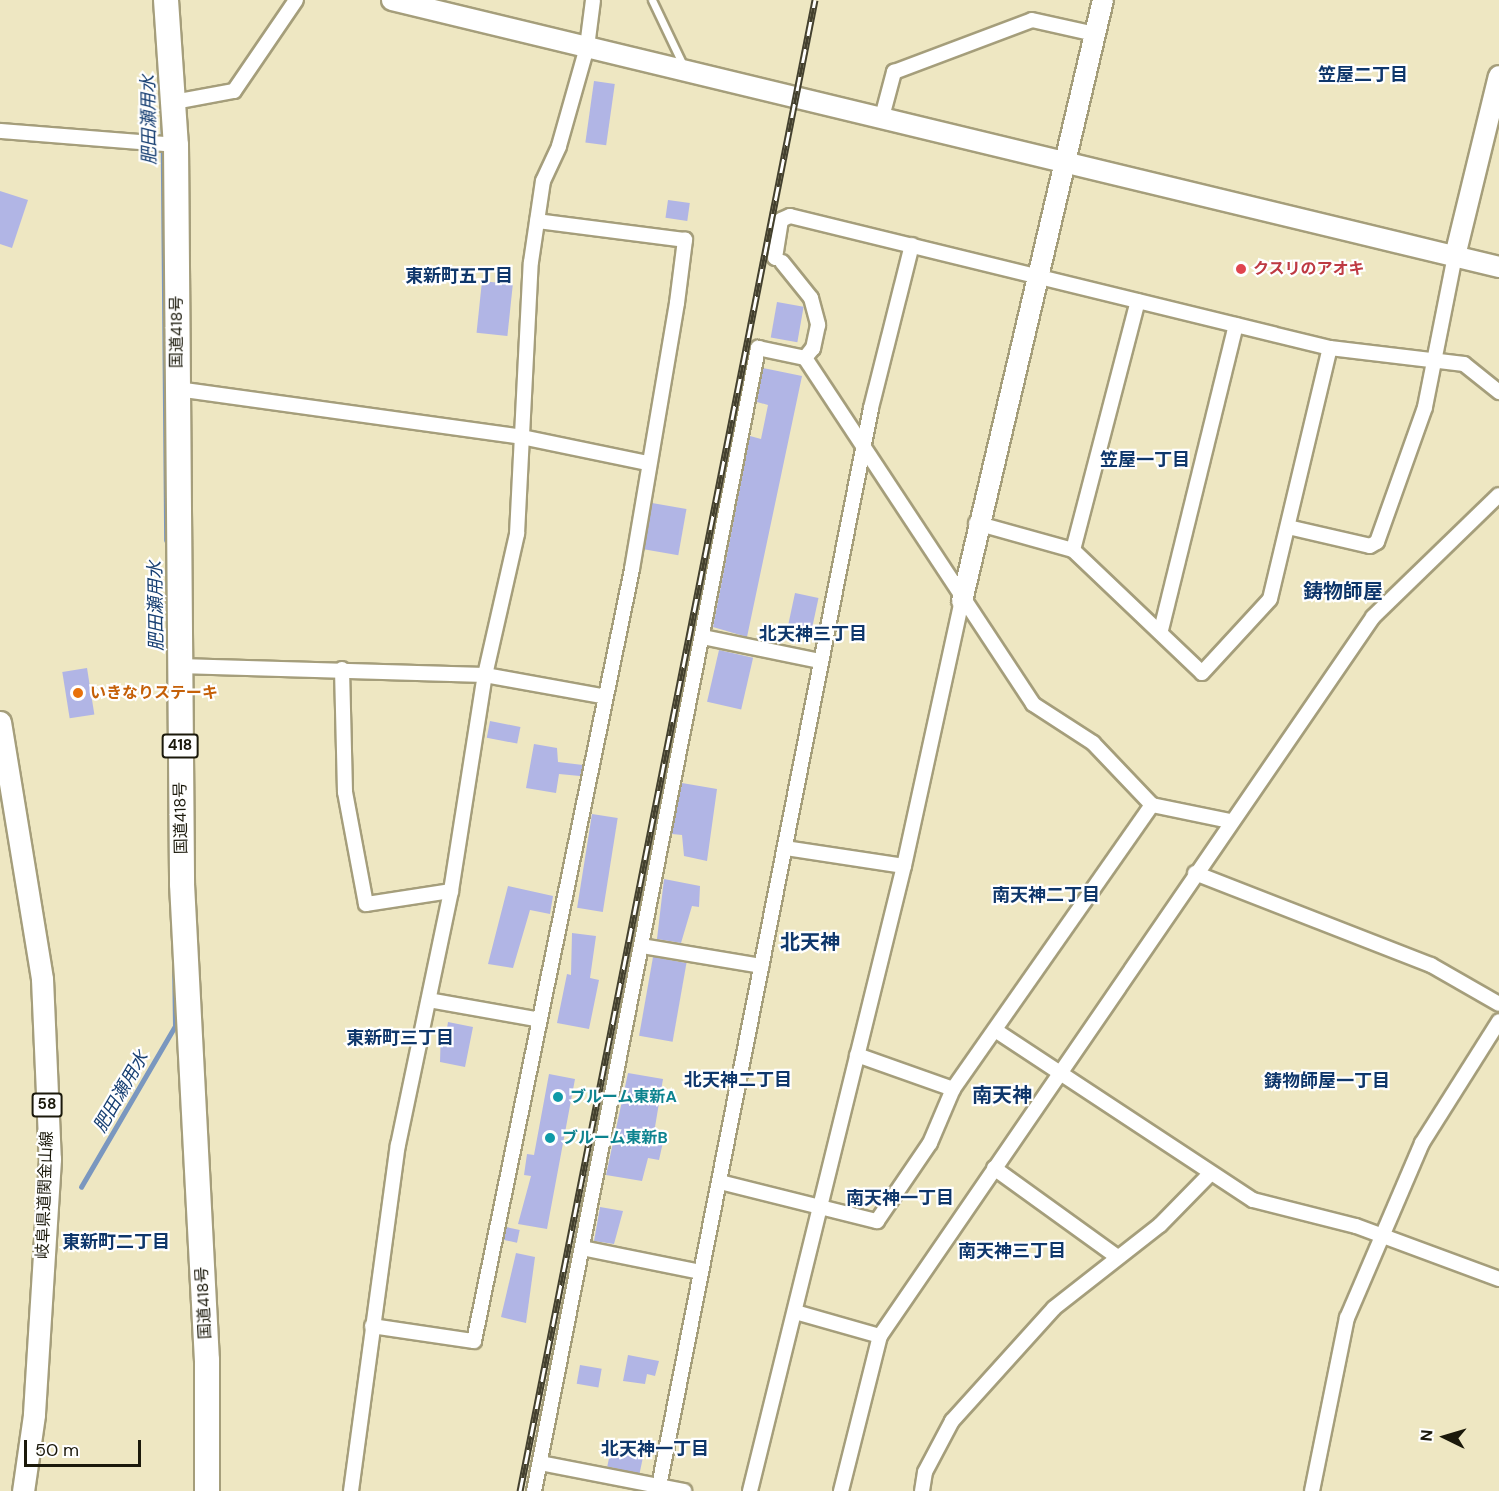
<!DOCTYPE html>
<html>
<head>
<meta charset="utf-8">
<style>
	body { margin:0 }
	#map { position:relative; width:1499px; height:1491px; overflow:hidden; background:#eee7c2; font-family:"DM Sans","Noto Sans JP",sans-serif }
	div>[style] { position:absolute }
	.stream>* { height:4.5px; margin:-2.25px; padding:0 2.25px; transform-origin:2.25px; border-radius:2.25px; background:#7a97bf }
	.building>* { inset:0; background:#b1b5e5; transform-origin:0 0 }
	.roads { filter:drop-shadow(2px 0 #a59e7b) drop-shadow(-2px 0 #a59e7b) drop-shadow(0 2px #a59e7b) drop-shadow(0 -2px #a59e7b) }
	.lane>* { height:7px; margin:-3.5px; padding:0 3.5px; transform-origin:3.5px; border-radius:3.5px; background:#fff }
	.street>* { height:14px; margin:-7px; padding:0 7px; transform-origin:7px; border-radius:7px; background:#fff }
	.secondary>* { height:20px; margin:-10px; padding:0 10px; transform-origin:10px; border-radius:10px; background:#fff }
	.primary>* { height:21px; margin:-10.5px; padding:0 10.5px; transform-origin:10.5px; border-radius:10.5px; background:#fff }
	.highway>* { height:24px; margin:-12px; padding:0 12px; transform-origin:12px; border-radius:12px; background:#fff }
	.rail>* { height:7px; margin-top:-3.5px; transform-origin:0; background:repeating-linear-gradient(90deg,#fff 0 14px,#43402e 0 28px); box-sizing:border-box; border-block:2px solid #43402e }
	.dots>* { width:16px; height:16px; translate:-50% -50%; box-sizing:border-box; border:3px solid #fff; border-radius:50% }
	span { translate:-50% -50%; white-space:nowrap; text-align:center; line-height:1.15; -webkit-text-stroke:4.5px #fff; paint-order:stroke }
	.shield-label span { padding:2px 4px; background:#fff; border:2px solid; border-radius:4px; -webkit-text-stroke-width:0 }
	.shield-label { font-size:15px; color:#1b190b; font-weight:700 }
	.health-label { font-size:16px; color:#be3a42; font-weight:700 }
	.left { translate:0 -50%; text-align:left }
	.street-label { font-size:16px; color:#1b190b }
	.food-label { font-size:16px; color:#c56008; font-weight:700 }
	.culture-label { font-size:16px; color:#0d838f; font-weight:700 }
	.neighbourhood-label { font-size:18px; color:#0f376b; font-weight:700 }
	.water-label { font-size:18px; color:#173f72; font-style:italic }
	.quarter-label { font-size:20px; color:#0f376b; font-weight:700 }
	.north { position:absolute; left:1415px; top:1407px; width:60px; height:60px; -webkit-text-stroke:4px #fff; paint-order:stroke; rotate:275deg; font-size:16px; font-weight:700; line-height:24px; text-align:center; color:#1b190b }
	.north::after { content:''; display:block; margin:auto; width:21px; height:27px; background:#1b190b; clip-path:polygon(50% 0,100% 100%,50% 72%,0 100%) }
	.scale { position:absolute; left:24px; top:1440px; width:117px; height:27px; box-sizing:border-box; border:3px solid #1b190b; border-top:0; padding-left:8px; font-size:18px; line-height:21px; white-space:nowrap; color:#1b190b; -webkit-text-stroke:4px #fff; paint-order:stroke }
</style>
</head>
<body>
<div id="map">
	<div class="stream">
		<i style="left:163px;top:122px;width:418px;rotate:89.5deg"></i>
		<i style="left:81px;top:1187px;width:186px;rotate:-59.7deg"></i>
		<i style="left:175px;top:1026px;width:67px;rotate:-90.9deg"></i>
	</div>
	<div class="building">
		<i style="left:594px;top:81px;width:21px;height:62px;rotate:8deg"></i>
		<i style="clip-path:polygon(0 191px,28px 200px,12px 248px,0 244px)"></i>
		<i style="left:668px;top:200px;width:22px;height:18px;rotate:8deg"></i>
		<i style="left:482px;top:281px;width:31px;height:52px;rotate:6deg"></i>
		<i style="left:777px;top:302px;width:27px;height:36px;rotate:10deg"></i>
		<i style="clip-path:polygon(763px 368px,802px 376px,747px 637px,713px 627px,750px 436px,761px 439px,768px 405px,757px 402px)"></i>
		<i style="left:652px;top:503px;width:35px;height:47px;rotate:10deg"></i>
		<i style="left:795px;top:593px;width:24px;height:41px;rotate:12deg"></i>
		<i style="left:719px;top:650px;width:35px;height:53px;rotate:13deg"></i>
		<i style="left:87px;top:668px;width:47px;height:25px;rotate:81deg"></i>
		<i style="left:490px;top:721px;width:31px;height:17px;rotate:11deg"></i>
		<i style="clip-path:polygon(534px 744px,557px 748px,558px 762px,583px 765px,580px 776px,559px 774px,556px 793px,526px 788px)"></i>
		<i style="clip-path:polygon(682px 783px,717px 789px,707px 861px,684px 856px,682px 835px,672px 834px)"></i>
		<i style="left:592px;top:814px;width:26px;height:95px;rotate:9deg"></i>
		<i style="clip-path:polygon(664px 879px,700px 886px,699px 907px,692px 906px,681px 943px,657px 939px)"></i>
		<i style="clip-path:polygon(508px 886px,553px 896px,550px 914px,530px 910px,513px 968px,488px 964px)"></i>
		<i style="clip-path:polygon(572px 933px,596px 936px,590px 978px,599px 980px,589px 1029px,557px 1023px,567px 974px,571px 975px)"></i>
		<i style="left:653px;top:957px;width:34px;height:80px;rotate:10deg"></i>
		<i style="clip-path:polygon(448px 1022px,473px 1027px,465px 1067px,440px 1062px,441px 1027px,447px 1028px)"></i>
		<i style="clip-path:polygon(628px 1073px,663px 1079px,654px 1133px,654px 1140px,663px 1142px,659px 1160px,648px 1158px,642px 1181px,606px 1175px)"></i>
		<i style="clip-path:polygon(549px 1074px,575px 1079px,547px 1229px,518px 1224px,531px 1176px,524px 1175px,527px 1154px,534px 1155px)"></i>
		<i style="clip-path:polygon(600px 1207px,623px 1211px,614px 1244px,594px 1241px)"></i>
		<i style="left:506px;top:1227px;width:14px;height:13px;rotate:12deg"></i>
		<i style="clip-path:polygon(516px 1253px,535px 1257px,526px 1323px,501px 1317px)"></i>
		<i style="clip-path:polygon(628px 1355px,659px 1361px,655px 1376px,647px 1374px,645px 1384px,623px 1381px)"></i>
		<i style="left:580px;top:1365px;width:22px;height:19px;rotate:10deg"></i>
		<i style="left:611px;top:1449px;width:33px;height:18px;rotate:12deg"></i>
	</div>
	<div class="roads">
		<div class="lane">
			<i style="left:652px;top:0;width:74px;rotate:64.5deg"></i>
		</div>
		<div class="street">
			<i style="left:174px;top:102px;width:61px;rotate:-10.4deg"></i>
			<i style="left:234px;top:91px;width:110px;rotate:-55.7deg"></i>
			<i style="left:882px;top:117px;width:47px;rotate:-75.1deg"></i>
			<i style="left:894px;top:72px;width:147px;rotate:-20.6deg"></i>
			<i style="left:1032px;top:20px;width:65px;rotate:12.5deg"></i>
			<i style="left:0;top:131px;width:177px;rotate:4.5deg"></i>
			<i style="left:775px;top:258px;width:38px;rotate:-81deg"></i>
			<i style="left:781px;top:220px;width:10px;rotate:-24deg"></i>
			<i style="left:790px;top:216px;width:556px;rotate:13.74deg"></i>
			<i style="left:1330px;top:348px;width:135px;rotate:6.8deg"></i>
			<i style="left:1464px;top:364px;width:45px;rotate:38.7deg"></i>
			<i style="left:782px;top:262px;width:46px;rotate:51.1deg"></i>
			<i style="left:811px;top:298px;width:28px;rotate:75deg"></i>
			<i style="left:818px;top:325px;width:24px;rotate:102deg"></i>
			<i style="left:813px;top:348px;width:13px;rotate:129deg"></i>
			<i style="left:177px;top:389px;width:348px;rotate:7.9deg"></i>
			<i style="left:522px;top:437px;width:129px;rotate:11.7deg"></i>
			<i style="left:976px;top:523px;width:101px;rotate:15.6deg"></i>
			<i style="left:1073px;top:550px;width:178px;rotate:43.6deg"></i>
			<i style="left:1202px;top:673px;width:100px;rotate:-47.4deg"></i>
			<i style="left:1270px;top:599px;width:258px;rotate:-76.6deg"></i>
			<i style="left:1288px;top:527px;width:84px;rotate:13deg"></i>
			<i style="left:1370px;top:546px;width:8px;rotate:-30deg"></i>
			<i style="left:1377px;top:542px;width:143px;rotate:-70.4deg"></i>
			<i style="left:1425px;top:407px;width:154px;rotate:-78.8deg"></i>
			<i style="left:1073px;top:550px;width:257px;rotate:-75.4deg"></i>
			<i style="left:1161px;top:630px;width:314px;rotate:-76.2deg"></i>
			<i style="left:703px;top:637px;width:119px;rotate:11.6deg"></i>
			<i style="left:179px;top:666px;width:306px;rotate:1.7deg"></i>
			<i style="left:485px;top:675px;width:119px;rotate:10.2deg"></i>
			<i style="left:342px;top:669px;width:123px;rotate:88.6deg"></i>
			<i style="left:345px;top:792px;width:114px;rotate:79.4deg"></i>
			<i style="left:366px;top:904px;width:86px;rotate:-8.7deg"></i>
			<i style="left:785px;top:848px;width:120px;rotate:8.6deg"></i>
			<i style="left:1195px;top:873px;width:253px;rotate:21.3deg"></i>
			<i style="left:1431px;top:965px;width:78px;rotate:29.8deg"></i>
			<i style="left:642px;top:946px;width:121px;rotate:9.5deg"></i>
			<i style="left:429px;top:1000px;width:109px;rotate:10.1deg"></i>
			<i style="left:998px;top:1032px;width:305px;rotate:33.4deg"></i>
			<i style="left:1253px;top:1200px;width:106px;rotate:14.2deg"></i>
			<i style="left:1356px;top:1226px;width:153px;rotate:20.3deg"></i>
			<i style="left:857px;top:1055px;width:102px;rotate:19.5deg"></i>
			<i style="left:953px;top:1089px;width:347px;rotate:-55deg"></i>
			<i style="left:994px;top:1168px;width:150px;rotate:35.8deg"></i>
			<i style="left:720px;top:1182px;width:162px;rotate:14deg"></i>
			<i style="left:877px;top:1221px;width:94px;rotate:-55.8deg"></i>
			<i style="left:930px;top:1143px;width:59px;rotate:-66.9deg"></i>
			<i style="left:582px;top:1248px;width:121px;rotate:11.4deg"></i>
			<i style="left:795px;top:1312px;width:88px;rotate:15.8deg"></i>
			<i style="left:372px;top:1326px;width:103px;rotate:8.4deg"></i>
			<i style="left:474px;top:1341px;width:788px;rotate:-78.43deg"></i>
			<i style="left:632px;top:569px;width:270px;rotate:-80.4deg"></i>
			<i style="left:677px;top:303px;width:64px;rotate:-82.8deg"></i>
			<i style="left:685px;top:240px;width:149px;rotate:-172.7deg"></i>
			<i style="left:540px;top:1463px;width:147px;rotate:11deg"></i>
			<i style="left:659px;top:1486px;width:1099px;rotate:-78.87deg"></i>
			<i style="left:871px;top:408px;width:168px;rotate:-75.9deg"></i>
			<i style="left:351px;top:1491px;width:349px;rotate:-82.3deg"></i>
			<i style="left:398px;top:1145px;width:259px;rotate:-78.2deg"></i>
			<i style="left:451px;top:891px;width:219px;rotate:-81.1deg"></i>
			<i style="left:485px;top:675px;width:145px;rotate:-77.2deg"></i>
			<i style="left:517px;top:534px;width:272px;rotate:-87.1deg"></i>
			<i style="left:531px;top:262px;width:82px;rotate:-81.6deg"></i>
			<i style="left:543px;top:181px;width:38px;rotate:-65deg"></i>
			<i style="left:559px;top:146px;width:103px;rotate:-74.2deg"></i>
			<i style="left:587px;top:47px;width:47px;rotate:-82.7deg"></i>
			<i style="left:534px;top:1491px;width:1165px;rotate:-78.91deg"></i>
			<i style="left:758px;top:348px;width:48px;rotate:12deg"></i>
			<i style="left:805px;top:358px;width:414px;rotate:56.6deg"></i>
			<i style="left:1033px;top:704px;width:72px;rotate:33deg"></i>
			<i style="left:1093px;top:743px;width:86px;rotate:46.4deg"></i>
			<i style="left:1152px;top:805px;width:80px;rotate:11.6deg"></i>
			<i style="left:750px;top:1491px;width:644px;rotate:-76.16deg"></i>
			<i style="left:904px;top:866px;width:271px;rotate:-77.7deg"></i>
			<i style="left:841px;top:1491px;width:160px;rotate:-75.9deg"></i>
			<i style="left:880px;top:1336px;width:872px;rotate:-55.56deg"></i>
			<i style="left:1373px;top:617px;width:175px;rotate:-44.1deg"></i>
			<i style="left:922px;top:1491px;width:19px;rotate:-81deg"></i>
			<i style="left:925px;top:1472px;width:58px;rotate:-62.1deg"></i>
			<i style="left:952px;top:1421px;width:152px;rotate:-47.9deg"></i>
			<i style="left:1054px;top:1308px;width:135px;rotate:-38.1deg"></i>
			<i style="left:1160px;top:1225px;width:71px;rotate:-45.6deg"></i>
			<i style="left:1312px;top:1491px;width:177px;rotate:-78.6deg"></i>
			<i style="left:1347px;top:1318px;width:190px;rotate:-66.8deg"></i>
			<i style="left:1422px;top:1143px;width:144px;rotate:-57.7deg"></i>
		</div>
		<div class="secondary">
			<i style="left:392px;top:0;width:1139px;rotate:13.56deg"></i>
			<i style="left:1455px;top:256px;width:185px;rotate:-76.3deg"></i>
			<i style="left:962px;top:601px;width:617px;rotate:-76.8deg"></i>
		</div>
		<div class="primary">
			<i style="left:0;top:722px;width:260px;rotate:80.7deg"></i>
			<i style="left:42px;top:979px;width:180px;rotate:87.5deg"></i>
			<i style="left:50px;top:1159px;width:256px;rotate:93.6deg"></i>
			<i style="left:34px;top:1415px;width:77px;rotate:98.2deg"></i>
		</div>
		<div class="highway">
			<i style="left:166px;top:0;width:145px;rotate:86.1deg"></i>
			<i style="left:176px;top:145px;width:739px;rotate:89.53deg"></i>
			<i style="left:182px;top:884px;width:477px;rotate:87deg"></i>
			<i style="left:207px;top:1360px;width:131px;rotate:90deg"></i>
		</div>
	</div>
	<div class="rail">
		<i style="left:520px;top:1491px;width:1520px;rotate:-78.81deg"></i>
	</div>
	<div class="dots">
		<i style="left:1241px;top:269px;background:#e0444e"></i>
		<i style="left:78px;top:693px;background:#e8710a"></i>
		<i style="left:558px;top:1097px;background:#0f9aa8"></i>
		<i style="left:550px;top:1138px;background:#0f9aa8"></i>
	</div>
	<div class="shield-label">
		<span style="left:180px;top:746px">418</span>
		<span style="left:47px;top:1105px">58</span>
	</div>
	<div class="health-label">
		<span class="left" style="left:1253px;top:269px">クスリのアオキ</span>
	</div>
	<div class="street-label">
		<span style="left:177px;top:332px;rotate:-90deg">国道418号</span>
		<span style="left:181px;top:818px;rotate:-91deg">国道418号</span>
		<span style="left:45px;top:1195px;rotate:-88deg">岐阜県道関金山線</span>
		<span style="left:204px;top:1303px;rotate:-93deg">国道418号</span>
	</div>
	<div class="food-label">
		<span class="left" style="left:90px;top:693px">いきなりステーキ</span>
	</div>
	<div class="culture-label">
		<span class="left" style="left:570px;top:1097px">ブルーム東新A</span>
		<span class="left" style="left:562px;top:1138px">ブルーム東新B</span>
	</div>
	<div class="neighbourhood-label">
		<span style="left:1363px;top:75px">笠屋二丁目</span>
		<span style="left:459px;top:276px">東新町五丁目</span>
		<span style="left:1145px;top:460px">笠屋一丁目</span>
		<span style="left:813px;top:634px">北天神三丁目</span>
		<span style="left:1046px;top:895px">南天神二丁目</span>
		<span style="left:400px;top:1038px">東新町三丁目</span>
		<span style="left:738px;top:1080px">北天神二丁目</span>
		<span style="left:1327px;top:1081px">鋳物師屋一丁目</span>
		<span style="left:900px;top:1198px">南天神一丁目</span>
		<span style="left:116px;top:1242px">東新町二丁目</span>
		<span style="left:1012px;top:1251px">南天神三丁目</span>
		<span style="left:655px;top:1449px">北天神一丁目</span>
	</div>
	<div class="water-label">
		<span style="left:149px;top:120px;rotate:-91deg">肥田瀬用水</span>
		<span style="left:156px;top:606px;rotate:-91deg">肥田瀬用水</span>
		<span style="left:121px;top:1092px;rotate:-60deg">肥田瀬用水</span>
	</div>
	<div class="quarter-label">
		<span style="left:1343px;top:591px">鋳物師屋</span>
		<span style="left:810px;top:942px">北天神</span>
		<span style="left:1002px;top:1095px">南天神</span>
	</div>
	<div class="north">N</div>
	<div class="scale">50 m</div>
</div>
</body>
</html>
